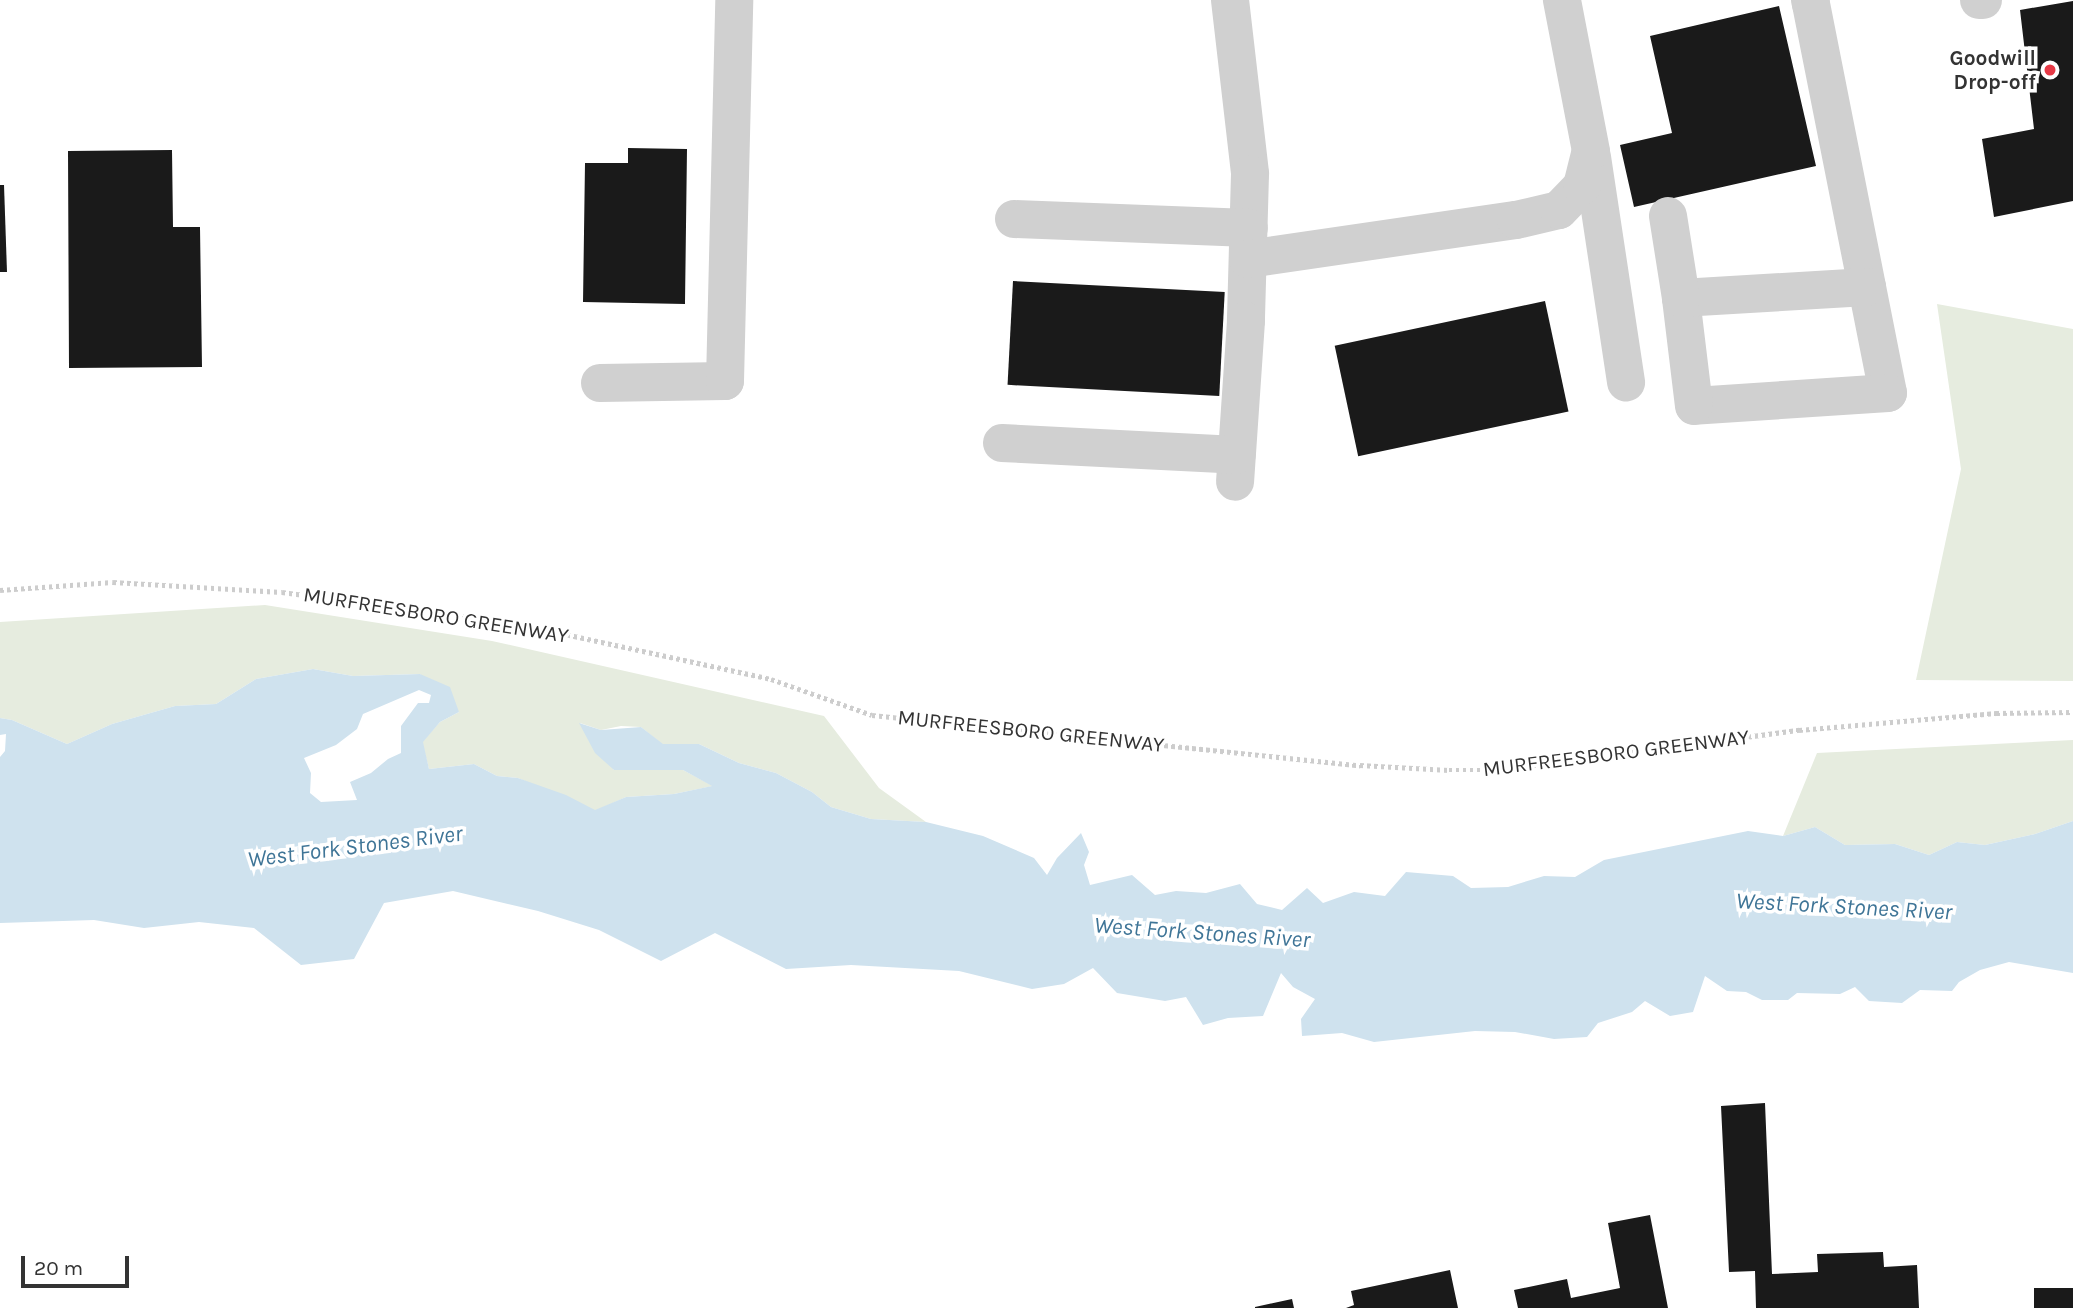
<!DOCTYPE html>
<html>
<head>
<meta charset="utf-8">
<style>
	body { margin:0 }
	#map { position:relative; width:2073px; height:1308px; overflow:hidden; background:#fff; font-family:Karla,sans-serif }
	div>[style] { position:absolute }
	.green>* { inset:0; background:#e6ecdf }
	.water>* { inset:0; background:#cfe2ee }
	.building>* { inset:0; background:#1a1a1a; transform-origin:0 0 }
	.path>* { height:4.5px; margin-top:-2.25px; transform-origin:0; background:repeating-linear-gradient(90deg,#cdcdcd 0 3.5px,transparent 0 7px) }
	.minor>* { height:38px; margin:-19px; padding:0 19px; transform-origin:19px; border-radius:19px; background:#d0d0d0 }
	.dots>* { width:19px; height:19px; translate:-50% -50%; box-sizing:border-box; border:4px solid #fff; border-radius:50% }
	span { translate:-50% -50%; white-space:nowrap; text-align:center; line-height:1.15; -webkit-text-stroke:7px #fff; paint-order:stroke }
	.poi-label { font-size:21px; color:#333; font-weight:700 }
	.right { translate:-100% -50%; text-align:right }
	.street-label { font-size:21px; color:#333 }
	.water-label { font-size:23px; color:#3f7597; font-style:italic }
	.scale { position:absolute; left:21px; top:1256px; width:108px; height:32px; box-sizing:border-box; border:4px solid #333; border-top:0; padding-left:9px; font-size:21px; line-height:24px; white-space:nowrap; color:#333; -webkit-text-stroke:5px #fff; paint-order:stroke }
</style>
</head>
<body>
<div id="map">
	<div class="green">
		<i style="clip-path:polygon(1937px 304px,2073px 329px,2073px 681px,1916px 680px,1961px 469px)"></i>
		<i style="clip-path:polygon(265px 605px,492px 641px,824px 716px,879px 788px,926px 822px,871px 819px,831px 807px,812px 792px,776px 773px,739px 763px,699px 744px,663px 745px,641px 727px,621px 726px,601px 730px,580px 723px,614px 770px,683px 770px,713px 786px,674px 794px,626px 797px,595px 811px,518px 778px,497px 776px,474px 764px,429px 769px,422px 742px,440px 722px,459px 712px,420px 674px,353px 676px,313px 669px,256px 679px,216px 704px,175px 706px,112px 724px,67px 744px,12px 720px,0 718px,0 622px)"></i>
		<i style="clip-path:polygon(2073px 740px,2073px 821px,2035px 834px,1985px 845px,1957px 842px,1929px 855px,1895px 844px,1845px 845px,1815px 827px,1783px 836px,1817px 753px)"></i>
	</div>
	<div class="water">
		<i style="clip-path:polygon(evenodd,313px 669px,353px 676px,420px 674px,450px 687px,459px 712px,440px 722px,423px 742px,429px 769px,474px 764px,497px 776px,518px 778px,566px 795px,595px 810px,626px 797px,674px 794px,712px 786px,683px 770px,614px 770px,595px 753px,579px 723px,601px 730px,641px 727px,663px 744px,699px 744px,739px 763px,776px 773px,812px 792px,831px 807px,871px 819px,926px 822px,983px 836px,1034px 858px,1047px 875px,1057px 858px,1081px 833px,1089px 852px,1084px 865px,1090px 885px,1132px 875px,1155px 895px,1176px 891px,1206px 893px,1240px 884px,1257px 904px,1282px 910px,1307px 888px,1323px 903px,1354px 892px,1385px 896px,1406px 872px,1453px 876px,1471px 888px,1508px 887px,1544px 876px,1575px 877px,1604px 860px,1748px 831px,1783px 836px,1815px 827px,1845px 845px,1895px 844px,1929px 855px,1957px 842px,1985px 845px,2035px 834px,2073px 821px,2073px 973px,2009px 962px,1980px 970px,1959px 982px,1952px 991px,1920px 990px,1902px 1003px,1869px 1001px,1855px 987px,1840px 994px,1797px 993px,1788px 1000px,1762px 1000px,1746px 992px,1727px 991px,1705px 976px,1693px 1012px,1670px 1016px,1645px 1001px,1632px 1012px,1598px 1023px,1587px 1037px,1554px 1039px,1515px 1032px,1475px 1031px,1374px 1042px,1342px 1033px,1302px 1036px,1301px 1019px,1315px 999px,1293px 987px,1281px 973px,1263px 1016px,1228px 1018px,1203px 1025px,1186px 997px,1165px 1001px,1117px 993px,1093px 968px,1064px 984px,1032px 989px,959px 971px,851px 965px,786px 969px,715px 933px,661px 961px,599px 930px,538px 911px,453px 891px,384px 903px,354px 959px,301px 965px,254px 928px,199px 922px,144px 928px,94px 920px,0 923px,0 757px,5px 751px,6px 734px,0 735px,0 718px,12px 720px,67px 744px,112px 724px,175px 706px,216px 704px,256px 679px,313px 669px,419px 690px,431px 695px,429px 703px,418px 703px,401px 726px,401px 753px,388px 759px,371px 773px,350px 782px,357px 800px,321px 802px,310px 793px,311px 773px,304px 758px,336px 745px,357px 729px,363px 714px,419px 690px)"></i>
	</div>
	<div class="building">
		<i style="clip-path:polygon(2073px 1px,2073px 201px,1994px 217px,1982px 139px,2034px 129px,2020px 10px)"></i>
		<i style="clip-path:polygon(1779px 6px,1816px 166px,1634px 207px,1620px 145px,1672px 133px,1650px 36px)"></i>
		<i style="clip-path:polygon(628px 148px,687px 149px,685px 304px,583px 302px,585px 163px,628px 163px)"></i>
		<i style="clip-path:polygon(172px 150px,173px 227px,200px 227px,202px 367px,69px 368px,68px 151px)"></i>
		<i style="clip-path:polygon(0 185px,4px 185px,7px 272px,0 272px)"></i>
		<i style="left:1013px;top:281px;width:212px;height:104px;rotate:3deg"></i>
		<i style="left:1545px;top:301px;width:113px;height:215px;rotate:78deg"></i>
		<i style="clip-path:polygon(1765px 1103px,1772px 1274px,1818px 1272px,1817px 1254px,1883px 1252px,1884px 1267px,1917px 1265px,1919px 1308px,1756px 1308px,1755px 1271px,1729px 1272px,1721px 1106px)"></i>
		<i style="clip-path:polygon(1650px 1215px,1668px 1308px,1518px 1308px,1514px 1290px,1567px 1279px,1571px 1298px,1620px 1288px,1608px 1223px)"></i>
		<i style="clip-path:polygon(1450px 1270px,1458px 1308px,1346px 1308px,1354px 1305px,1351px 1291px)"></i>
		<i style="left:2073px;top:1288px;width:20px;height:39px;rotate:90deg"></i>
		<i style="clip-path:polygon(1292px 1299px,1294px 1308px,1255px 1308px,1255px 1307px)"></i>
	</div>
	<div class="path">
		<i style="left:0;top:590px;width:113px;rotate:-4deg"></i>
		<i style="left:113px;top:582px;width:169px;rotate:3.4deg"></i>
		<i style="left:282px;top:592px;width:239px;rotate:7.7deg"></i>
		<i style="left:519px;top:624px;width:258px;rotate:12.3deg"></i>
		<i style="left:771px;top:679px;width:107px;rotate:19.6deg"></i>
		<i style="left:872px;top:715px;width:491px;rotate:5.9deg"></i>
		<i style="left:1360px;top:765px;width:89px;rotate:3.2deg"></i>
		<i style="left:1449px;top:770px;width:49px"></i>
		<i style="left:1498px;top:770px;width:304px;rotate:-7.6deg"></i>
		<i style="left:1799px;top:730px;width:198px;rotate:-4.9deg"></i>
		<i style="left:1996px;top:713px;width:77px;rotate:-0.7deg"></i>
	</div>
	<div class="minor">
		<i style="left:1230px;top:0;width:175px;rotate:83.4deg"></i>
		<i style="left:1250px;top:174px;width:147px;rotate:91.6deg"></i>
		<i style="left:1246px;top:321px;width:161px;rotate:93.9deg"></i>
		<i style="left:1810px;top:0;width:4px;rotate:76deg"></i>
		<i style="left:1811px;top:4px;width:288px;rotate:78.8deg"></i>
		<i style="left:1867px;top:287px;width:108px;rotate:78.8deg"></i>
		<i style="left:1888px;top:393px;width:194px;rotate:176.2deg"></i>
		<i style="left:1694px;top:406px;width:109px;rotate:-96.9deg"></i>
		<i style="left:1681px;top:298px;width:186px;rotate:-3.4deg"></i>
		<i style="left:1979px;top:0;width:4px"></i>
		<i style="left:1592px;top:157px;width:228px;rotate:81.4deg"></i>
		<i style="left:1668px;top:216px;width:83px;rotate:81deg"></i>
		<i style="left:1014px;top:219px;width:235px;rotate:2.2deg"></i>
		<i style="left:1248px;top:259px;width:271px;rotate:-8.3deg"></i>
		<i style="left:1516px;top:220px;width:44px;rotate:-13.1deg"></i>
		<i style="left:1559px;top:210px;width:33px;rotate:-46deg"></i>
		<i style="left:1582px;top:186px;width:36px;rotate:-76deg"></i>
		<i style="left:1591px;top:151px;width:154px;rotate:-100.9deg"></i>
		<i style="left:600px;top:383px;width:125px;rotate:-0.9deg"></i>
		<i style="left:725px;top:381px;width:381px;rotate:-88.6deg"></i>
		<i style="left:1002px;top:443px;width:235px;rotate:2.9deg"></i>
	</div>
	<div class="dots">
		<i style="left:2050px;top:70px;background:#e63946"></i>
	</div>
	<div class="poi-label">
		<span class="right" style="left:2036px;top:70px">Goodwill<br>Drop-off</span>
	</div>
	<div class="street-label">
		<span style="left:436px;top:615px;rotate:9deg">MURFREESBORO GREENWAY</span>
		<span style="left:1031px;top:731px;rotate:6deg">MURFREESBORO GREENWAY</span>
		<span style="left:1616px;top:753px;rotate:-7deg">MURFREESBORO GREENWAY</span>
	</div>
	<div class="water-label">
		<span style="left:355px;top:847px;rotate:-7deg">West Fork Stones River</span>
		<span style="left:1844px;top:907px;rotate:3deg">West Fork Stones River</span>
		<span style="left:1202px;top:933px;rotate:4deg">West Fork Stones River</span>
	</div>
	<div class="scale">20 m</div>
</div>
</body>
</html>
